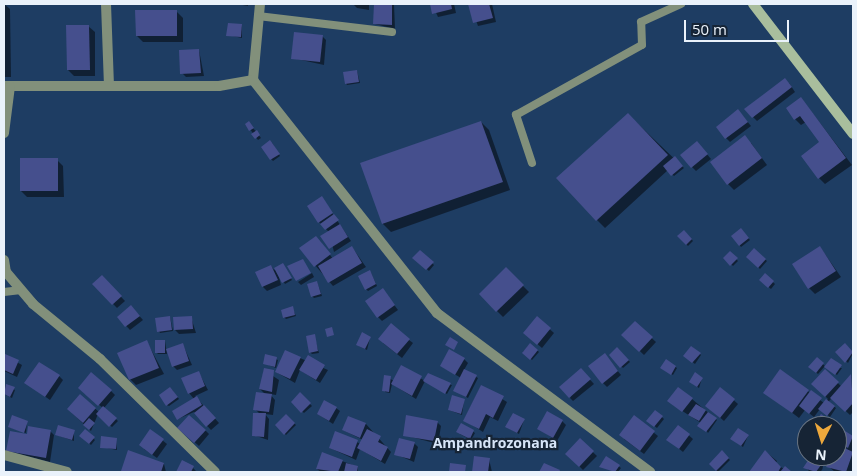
<!DOCTYPE html>
<html>
<head>
<meta charset="utf-8">
<style>
	body { margin:0 }
	#map { position:relative; width:857px; height:476px; overflow:hidden; background:#1e3d63; font-family:"Open Sans",sans-serif }
	div>[style] { position:absolute }
	.shadow>* { inset:0; background:#0007 }
	.round { border-radius:50% }
	.building>* { inset:0; background:#454f8d }
	.service>* { height:8px; margin:-4px; padding:0 4px; transform-origin:4px; border-radius:4px; background:#82907b }
	.minor>* { height:10px; margin:-5px; padding:0 5px; transform-origin:5px; border-radius:5px; background:#82907b }
	.secondary>* { height:10px; margin:-5px; padding:0 5px; transform-origin:5px; border-radius:5px; background:#a9be9d }
	span { translate:-50% -50%; white-space:nowrap; text-align:center; line-height:1.15; -webkit-text-stroke:4.5px #162435; paint-order:stroke }
	.neighbourhood-label { font-size:14px; color:#d7e5f8; font-weight:700 }
	.frame { position:absolute; inset:0; border:5px solid #eaf2fb; pointer-events:none }
	.north { position:absolute; left:797px; top:416px; width:50px; height:50px; box-sizing:border-box; background:#162435; border:1px solid #6b7684; border-radius:50%; rotate:185deg; font-size:14px; font-weight:700; line-height:20px; text-align:center; color:#eaf2fb }
	.north::after { content:''; display:block; margin:auto; width:18px; height:22px; background:#eda83c; clip-path:polygon(50% 0,100% 100%,50% 72%,0 100%) }
	.scale { position:absolute; left:684px; top:20px; width:105px; height:22px; box-sizing:border-box; border:2px solid #eaf2fb; border-top:0; padding-left:6px; font-size:15px; line-height:18px; white-space:nowrap; color:#eaf2fb; -webkit-text-stroke:4px #162435; paint-order:stroke }
</style>
</head>
<body>
<div id="map">
	<div class="shadow">
		<i style="clip-path:polygon(4px 4px,10px 9px,11px 77px,4px 77px)"></i>
		<i style="clip-path:polygon(237px 4px,248px 4px,248px 6px)"></i>
		<i style="clip-path:polygon(353px 4px,369px 4px,369px 10px,357px 8px)"></i>
		<i style="clip-path:polygon(375px 4px,394px 4px,395px 29px,375px 24px)"></i>
		<i style="clip-path:polygon(432px 4px,454px 4px,456px 13px,438px 17px)"></i>
		<i style="clip-path:polygon(470px 4px,492px 4px,496px 22px,478px 26px)"></i>
		<i style="clip-path:polygon(177px 12px,183px 18px,183px 42px,143px 42px,137px 36px)"></i>
		<i style="clip-path:polygon(242px 25px,242px 38px,228px 35px)"></i>
		<i style="clip-path:polygon(88px 26px,95px 32px,95px 76px,74px 76px,68px 70px)"></i>
		<i style="clip-path:polygon(322px 36px,326px 40px,324px 65px,292px 58px)"></i>
		<i style="clip-path:polygon(199px 50px,204px 76px,186px 77px,182px 73px)"></i>
		<i style="clip-path:polygon(357px 71px,360px 83px,347px 85px,346px 83px)"></i>
		<i style="clip-path:polygon(789px 83px,795px 92px,757px 121px,753px 117px)"></i>
		<i style="clip-path:polygon(801px 98px,852px 165px,825px 184px,819px 178px,821px 142px,806px 122px,801px 125px,795px 119px)"></i>
		<i style="clip-path:polygon(742px 115px,751px 126px,730px 142px,726px 138px)"></i>
		<i style="clip-path:polygon(481px 122px,489px 130px,510px 190px,391px 232px,383px 224px,362px 164px)"></i>
		<i style="clip-path:polygon(636px 122px,684px 168px,674px 176px,668px 170px,605px 228px,597px 220px)"></i>
		<i style="clip-path:polygon(246px 124px,250px 124px,261px 138px,258px 140px)"></i>
		<i style="clip-path:polygon(272px 143px,280px 156px,273px 161px,271px 159px)"></i>
		<i style="clip-path:polygon(751px 143px,767px 165px,734px 190px,728px 184px)"></i>
		<i style="clip-path:polygon(701px 147px,711px 159px,696px 171px,692px 167px)"></i>
		<i style="clip-path:polygon(57px 160px,63px 166px,64px 197px,27px 197px,21px 191px)"></i>
		<i style="clip-path:polygon(322px 198px,351px 241px,334px 252px,329px 232px,319px 222px)"></i>
		<i style="clip-path:polygon(741px 230px,750px 240px,741px 247px,733px 236px)"></i>
		<i style="clip-path:polygon(684px 231px,693px 241px,688px 246px,678px 236px)"></i>
		<i style="clip-path:polygon(320px 241px,333px 259px,352px 247px,366px 267px,333px 286px,301px 249px)"></i>
		<i style="clip-path:polygon(820px 247px,841px 277px,815px 294px,809px 288px)"></i>
		<i style="clip-path:polygon(754px 250px,767px 261px,760px 269px,748px 257px)"></i>
		<i style="clip-path:polygon(420px 251px,434px 265px,429px 271px,414px 258px)"></i>
		<i style="clip-path:polygon(730px 253px,738px 261px,733px 266px,725px 258px)"></i>
		<i style="clip-path:polygon(283px 265px,292px 280px,285px 284px,278px 273px,281px 285px,267px 291px,263px 287px,271px 266px,274px 270px)"></i>
		<i style="clip-path:polygon(506px 269px,529px 292px,503px 317px,480px 294px)"></i>
		<i style="clip-path:polygon(312px 273px,314px 277px,301px 285px,298px 282px)"></i>
		<i style="clip-path:polygon(371px 273px,377px 286px,368px 291px,366px 289px)"></i>
		<i style="clip-path:polygon(765px 275px,775px 284px,771px 289px,760px 280px)"></i>
		<i style="clip-path:polygon(102px 277px,125px 301px,117px 308px,94px 284px)"></i>
		<i style="clip-path:polygon(317px 282px,322px 296px,314px 298px,312px 296px)"></i>
		<i style="clip-path:polygon(383px 290px,398px 310px,382px 321px,378px 317px)"></i>
		<i style="clip-path:polygon(292px 308px,296px 316px,286px 319px,284px 317px)"></i>
		<i style="clip-path:polygon(135px 311px,143px 320px,130px 330px,119px 318px)"></i>
		<i style="clip-path:polygon(170px 317px,173px 331px,160px 333px,159px 331px)"></i>
		<i style="clip-path:polygon(191px 317px,196px 333px,179px 334px,175px 330px)"></i>
		<i style="clip-path:polygon(537px 318px,554px 333px,542px 348px,529px 337px)"></i>
		<i style="clip-path:polygon(635px 323px,656px 342px,644px 355px,623px 335px)"></i>
		<i style="clip-path:polygon(314px 336px,319px 353px,312px 354px,310px 352px)"></i>
		<i style="clip-path:polygon(370px 338px,367px 350px,359px 346px)"></i>
		<i style="clip-path:polygon(409px 340px,413px 343px,402px 358px,383px 343px)"></i>
		<i style="clip-path:polygon(165px 341px,167px 354px,158px 354px,156px 352px)"></i>
		<i style="clip-path:polygon(147px 342px,164px 374px,136px 385px,130px 379px)"></i>
		<i style="clip-path:polygon(530px 344px,539px 352px,532px 360px,523px 352px)"></i>
		<i style="clip-path:polygon(183px 345px,192px 365px,177px 370px,173px 366px)"></i>
		<i style="clip-path:polygon(845px 345px,853px 353px,848px 363px,837px 352px)"></i>
		<i style="clip-path:polygon(692px 347px,701px 355px,695px 364px,685px 356px)"></i>
		<i style="clip-path:polygon(617px 348px,630px 362px,623px 368px,610px 355px)"></i>
		<i style="clip-path:polygon(266px 355px,278px 360px,276px 368px,264px 363px)"></i>
		<i style="clip-path:polygon(6px 356px,22px 365px,17px 377px,4px 371px)"></i>
		<i style="clip-path:polygon(300px 358px,328px 370px,320px 383px,300px 370px,295px 383px,276px 372px)"></i>
		<i style="clip-path:polygon(464px 359px,468px 363px,464px 370px,478px 378px,468px 398px,457px 392px,461px 378px,441px 366px)"></i>
		<i style="clip-path:polygon(608px 359px,621px 375px,607px 387px,603px 383px)"></i>
		<i style="clip-path:polygon(817px 359px,826px 367px,842px 368px,837px 375px,825px 366px,818px 374px,810px 367px)"></i>
		<i style="clip-path:polygon(666px 361px,677px 368px,673px 375px,664px 370px)"></i>
		<i style="clip-path:polygon(402px 367px,425px 381px,452px 385px,447px 394px,425px 381px,416px 399px,392px 384px,390px 393px,385px 392px,385px 376px,394px 381px)"></i>
		<i style="clip-path:polygon(264px 370px,279px 380px,276px 395px,270px 394px,275px 400px,273px 415px,265px 414px,269px 419px,268px 440px,253px 435px,260px 414px,255px 409px,266px 395px,260px 389px)"></i>
		<i style="clip-path:polygon(780px 371px,824px 403px,828px 399px,813px 384px,825px 371px,842px 387px,851px 376px,853px 412px,850px 415px,832px 398px,828px 402px,836px 408px,830px 417px,820px 409px,814px 417px,805px 410px,799px 418px,765px 392px)"></i>
		<i style="clip-path:polygon(199px 373px,208px 390px,195px 396px,219px 423px,211px 430px,194px 412px,178px 419px,194px 399px,189px 393px)"></i>
		<i style="clip-path:polygon(585px 374px,594px 384px,573px 401px,570px 398px)"></i>
		<i style="clip-path:polygon(59px 376px,63px 380px,50px 400px,26px 383px)"></i>
		<i style="clip-path:polygon(702px 378px,699px 388px,692px 383px)"></i>
		<i style="clip-path:polygon(6px 385px,15px 390px,12px 398px,4px 394px)"></i>
		<i style="clip-path:polygon(481px 386px,507px 402px,498px 421px,490px 417px,483px 432px,464px 420px)"></i>
		<i style="clip-path:polygon(720px 388px,738px 404px,724px 421px,710px 409px)"></i>
		<i style="clip-path:polygon(172px 390px,179px 399px,169px 406px,167px 405px)"></i>
		<i style="clip-path:polygon(111px 391px,115px 395px,104px 408px,118px 421px,112px 427px,98px 414px,91px 431px,72px 413px,80px 395px,99px 412px,103px 408px,83px 392px)"></i>
		<i style="clip-path:polygon(300px 394px,312px 406px,304px 413px,292px 402px)"></i>
		<i style="clip-path:polygon(692px 399px,717px 420px,708px 433px,701px 423px,673px 405px)"></i>
		<i style="clip-path:polygon(464px 400px,462px 415px,449px 410px)"></i>
		<i style="clip-path:polygon(336px 408px,340px 411px,333px 424px,318px 414px)"></i>
		<i style="clip-path:polygon(655px 411px,664px 419px,657px 428px,648px 421px)"></i>
		<i style="clip-path:polygon(286px 416px,296px 425px,286px 435px,276px 425px)"></i>
		<i style="clip-path:polygon(634px 417px,658px 436px,644px 454px,624px 439px)"></i>
		<i style="clip-path:polygon(524px 420px,519px 434px,508px 428px)"></i>
		<i style="clip-path:polygon(562px 421px,566px 425px,557px 441px,538px 428px)"></i>
		<i style="clip-path:polygon(27px 422px,26px 433px,9px 427px)"></i>
		<i style="clip-path:polygon(437px 422px,441px 426px,438px 444px,404px 435px)"></i>
		<i style="clip-path:polygon(366px 424px,391px 452px,385px 464px,360px 449px,356px 460px,330px 448px,336px 433px,361px 444px,363px 440px,343px 430px)"></i>
		<i style="clip-path:polygon(462px 425px,475px 433px,471px 440px,460px 434px)"></i>
		<i style="clip-path:polygon(678px 426px,693px 439px,683px 452px,672px 443px)"></i>
		<i style="clip-path:polygon(837px 428px,853px 437px,853px 472px,835px 472px,828px 466px,838px 446px,848px 449px,837px 442px)"></i>
		<i style="clip-path:polygon(205px 430px,209px 434px,199px 446px,183px 432px)"></i>
		<i style="clip-path:polygon(50px 431px,54px 435px,50px 462px,8px 451px)"></i>
		<i style="clip-path:polygon(74px 431px,74px 441px,57px 435px)"></i>
		<i style="clip-path:polygon(85px 431px,95px 440px,91px 445px,81px 436px)"></i>
		<i style="clip-path:polygon(151px 431px,167px 444px,157px 458px,144px 449px)"></i>
		<i style="clip-path:polygon(748px 436px,743px 447px,733px 440px)"></i>
		<i style="clip-path:polygon(116px 439px,117px 450px,102px 447px)"></i>
		<i style="clip-path:polygon(580px 440px,597px 456px,583px 470px,567px 454px)"></i>
		<i style="clip-path:polygon(414px 443px,418px 447px,414px 462px,395px 454px)"></i>
		<i style="clip-path:polygon(722px 452px,730px 460px,718px 472px,710px 464px)"></i>
		<i style="clip-path:polygon(766px 452px,777px 461px,775px 464px,790px 472px,751px 472px)"></i>
		<i style="clip-path:polygon(323px 454px,358px 467px,358px 472px,321px 472px,317px 469px)"></i>
		<i class="round" style="left:807px;top:458px;width:16px;height:16px"></i>
		<i style="clip-path:polygon(475px 458px,489px 459px,492px 472px,474px 472px)"></i>
		<i style="clip-path:polygon(606px 458px,621px 468px,618px 472px,600px 466px)"></i>
		<i style="clip-path:polygon(183px 462px,193px 468px,197px 472px,177px 472px)"></i>
		<i style="clip-path:polygon(164px 464px,166px 472px,122px 470px)"></i>
	</div>
	<div class="building">
		<i style="clip-path:polygon(374px 4px,392px 4px,392px 25px,373px 24px)"></i>
		<i style="clip-path:polygon(430px 4px,451px 4px,452px 9px,432px 14px)"></i>
		<i style="clip-path:polygon(468px 4px,489px 4px,493px 18px,473px 23px)"></i>
		<i style="clip-path:polygon(135px 10px,177px 10px,177px 36px,136px 36px)"></i>
		<i style="clip-path:polygon(228px 23px,242px 24px,241px 37px,226px 36px)"></i>
		<i style="clip-path:polygon(66px 25px,89px 25px,90px 70px,67px 70px)"></i>
		<i style="clip-path:polygon(294px 32px,323px 35px,320px 62px,291px 59px)"></i>
		<i style="clip-path:polygon(199px 49px,201px 73px,180px 74px,179px 50px)"></i>
		<i style="clip-path:polygon(357px 70px,359px 82px,345px 84px,343px 72px)"></i>
		<i style="clip-path:polygon(785px 78px,792px 87px,752px 118px,744px 109px)"></i>
		<i style="clip-path:polygon(801px 97px,846px 158px,818px 179px,801px 156px,819px 142px,800px 116px,794px 120px,786px 108px)"></i>
		<i style="clip-path:polygon(738px 109px,748px 122px,725px 139px,716px 127px)"></i>
		<i style="clip-path:polygon(628px 113px,668px 155px,596px 221px,556px 178px)"></i>
		<i style="clip-path:polygon(249px 121px,254px 128px,249px 131px,245px 124px)"></i>
		<i style="clip-path:polygon(481px 121px,503px 182px,382px 224px,360px 163px)"></i>
		<i style="clip-path:polygon(257px 130px,260px 135px,255px 139px,251px 134px)"></i>
		<i style="clip-path:polygon(745px 135px,762px 158px,727px 185px,710px 162px)"></i>
		<i style="clip-path:polygon(270px 140px,280px 154px,270px 160px,261px 147px)"></i>
		<i style="clip-path:polygon(697px 141px,708px 154px,691px 168px,680px 155px)"></i>
		<i style="clip-path:polygon(675px 156px,683px 166px,671px 176px,663px 166px)"></i>
		<i style="clip-path:polygon(20px 158px,58px 158px,58px 191px,20px 191px)"></i>
		<i style="clip-path:polygon(322px 196px,333px 213px,318px 223px,307px 206px)"></i>
		<i style="clip-path:polygon(334px 214px,339px 220px,325px 230px,320px 224px)"></i>
		<i style="clip-path:polygon(340px 224px,348px 237px,329px 249px,320px 236px)"></i>
		<i style="clip-path:polygon(741px 228px,749px 238px,739px 246px,731px 236px)"></i>
		<i style="clip-path:polygon(684px 230px,692px 239px,686px 245px,677px 236px)"></i>
		<i style="clip-path:polygon(316px 236px,331px 254px,314px 267px,299px 248px)"></i>
		<i style="clip-path:polygon(352px 246px,362px 263px,328px 283px,318px 266px)"></i>
		<i style="clip-path:polygon(820px 246px,836px 271px,808px 289px,792px 264px)"></i>
		<i style="clip-path:polygon(754px 248px,766px 259px,758px 268px,746px 257px)"></i>
		<i style="clip-path:polygon(420px 250px,434px 262px,426px 270px,412px 258px)"></i>
		<i style="clip-path:polygon(730px 251px,738px 258px,730px 266px,723px 258px)"></i>
		<i style="clip-path:polygon(303px 259px,311px 273px,296px 281px,287px 266px)"></i>
		<i style="clip-path:polygon(283px 263px,292px 278px,282px 283px,274px 268px)"></i>
		<i style="clip-path:polygon(271px 265px,278px 280px,262px 287px,255px 272px)"></i>
		<i style="clip-path:polygon(506px 267px,524px 285px,496px 312px,479px 294px)"></i>
		<i style="clip-path:polygon(370px 270px,376px 284px,365px 290px,358px 276px)"></i>
		<i style="clip-path:polygon(765px 273px,774px 281px,768px 288px,759px 280px)"></i>
		<i style="clip-path:polygon(102px 275px,122px 296px,112px 305px,92px 284px)"></i>
		<i style="clip-path:polygon(317px 281px,321px 294px,311px 297px,307px 284px)"></i>
		<i style="clip-path:polygon(383px 288px,395px 305px,377px 318px,365px 301px)"></i>
		<i style="clip-path:polygon(131px 305px,140px 316px,125px 327px,117px 317px)"></i>
		<i style="clip-path:polygon(293px 306px,295px 315px,283px 318px,281px 310px)"></i>
		<i style="clip-path:polygon(170px 316px,172px 330px,157px 332px,155px 318px)"></i>
		<i style="clip-path:polygon(192px 316px,193px 329px,174px 330px,173px 317px)"></i>
		<i style="clip-path:polygon(537px 316px,551px 328px,537px 345px,523px 333px)"></i>
		<i style="clip-path:polygon(635px 321px,653px 337px,639px 352px,621px 335px)"></i>
		<i style="clip-path:polygon(391px 323px,410px 339px,397px 354px,378px 339px)"></i>
		<i style="clip-path:polygon(332px 327px,334px 335px,327px 337px,325px 329px)"></i>
		<i style="clip-path:polygon(362px 332px,371px 337px,365px 349px,356px 345px)"></i>
		<i style="clip-path:polygon(315px 334px,318px 351px,309px 353px,306px 336px)"></i>
		<i style="clip-path:polygon(450px 337px,458px 342px,454px 350px,445px 345px)"></i>
		<i style="clip-path:polygon(147px 340px,159px 368px,129px 380px,117px 353px)"></i>
		<i style="clip-path:polygon(155px 340px,165px 340px,165px 353px,155px 353px)"></i>
		<i style="clip-path:polygon(183px 343px,189px 361px,172px 367px,166px 349px)"></i>
		<i style="clip-path:polygon(530px 343px,538px 350px,530px 360px,522px 353px)"></i>
		<i style="clip-path:polygon(845px 343px,853px 352px,845px 363px,835px 352px)"></i>
		<i style="clip-path:polygon(691px 346px,701px 353px,692px 363px,683px 356px)"></i>
		<i style="clip-path:polygon(617px 347px,629px 360px,620px 368px,609px 355px)"></i>
		<i style="clip-path:polygon(449px 349px,465px 358px,455px 375px,440px 366px)"></i>
		<i style="clip-path:polygon(285px 350px,301px 357px,290px 379px,275px 372px)"></i>
		<i style="clip-path:polygon(605px 353px,618px 371px,602px 384px,588px 366px)"></i>
		<i style="clip-path:polygon(5px 354px,19px 360px,13px 374px,4px 370px)"></i>
		<i style="clip-path:polygon(265px 354px,277px 357px,275px 367px,263px 364px)"></i>
		<i style="clip-path:polygon(308px 355px,325px 365px,316px 380px,299px 370px)"></i>
		<i style="clip-path:polygon(817px 357px,824px 363px,816px 373px,808px 367px)"></i>
		<i style="clip-path:polygon(831px 358px,842px 365px,835px 375px,824px 367px)"></i>
		<i style="clip-path:polygon(666px 359px,676px 366px,671px 375px,660px 368px)"></i>
		<i style="clip-path:polygon(39px 362px,60px 375px,45px 397px,24px 383px)"></i>
		<i style="clip-path:polygon(401px 365px,422px 376px,412px 396px,391px 384px)"></i>
		<i style="clip-path:polygon(264px 368px,274px 370px,272px 392px,259px 389px)"></i>
		<i style="clip-path:polygon(581px 368px,591px 379px,569px 398px,559px 387px)"></i>
		<i style="clip-path:polygon(464px 369px,477px 375px,466px 397px,453px 391px)"></i>
		<i style="clip-path:polygon(780px 369px,809px 390px,792px 413px,763px 393px)"></i>
		<i style="clip-path:polygon(825px 369px,839px 382px,825px 397px,811px 384px)"></i>
		<i style="clip-path:polygon(199px 371px,205px 386px,188px 394px,181px 378px)"></i>
		<i style="clip-path:polygon(91px 372px,112px 390px,98px 406px,78px 388px)"></i>
		<i style="clip-path:polygon(695px 372px,703px 378px,697px 387px,689px 382px)"></i>
		<i style="clip-path:polygon(428px 373px,451px 383px,445px 394px,423px 381px)"></i>
		<i style="clip-path:polygon(851px 374px,853px 403px,845px 412px,830px 398px)"></i>
		<i style="clip-path:polygon(384px 375px,391px 376px,389px 392px,382px 391px)"></i>
		<i style="clip-path:polygon(6px 384px,15px 387px,10px 397px,4px 394px)"></i>
		<i style="clip-path:polygon(481px 385px,504px 396px,493px 418px,486px 414px,479px 429px,463px 421px)"></i>
		<i style="clip-path:polygon(170px 387px,178px 397px,166px 406px,159px 395px)"></i>
		<i style="clip-path:polygon(678px 387px,693px 398px,682px 412px,667px 401px)"></i>
		<i style="clip-path:polygon(720px 387px,735px 399px,720px 418px,705px 406px)"></i>
		<i style="clip-path:polygon(811px 390px,822px 398px,809px 414px,799px 406px)"></i>
		<i style="clip-path:polygon(256px 392px,272px 394px,269px 412px,253px 410px)"></i>
		<i style="clip-path:polygon(300px 392px,311px 403px,301px 413px,291px 402px)"></i>
		<i style="clip-path:polygon(80px 394px,96px 408px,83px 423px,67px 409px)"></i>
		<i style="clip-path:polygon(452px 395px,465px 399px,461px 414px,448px 410px)"></i>
		<i style="clip-path:polygon(197px 396px,202px 405px,177px 420px,172px 411px)"></i>
		<i style="clip-path:polygon(826px 399px,835px 406px,827px 416px,818px 409px)"></i>
		<i style="clip-path:polygon(324px 400px,337px 407px,329px 421px,317px 414px)"></i>
		<i style="clip-path:polygon(696px 404px,706px 410px,699px 421px,688px 415px)"></i>
		<i style="clip-path:polygon(204px 405px,216px 418px,206px 427px,194px 413px)"></i>
		<i style="clip-path:polygon(103px 406px,117px 418px,109px 427px,96px 414px)"></i>
		<i style="clip-path:polygon(655px 410px,663px 416px,654px 427px,646px 421px)"></i>
		<i style="clip-path:polygon(547px 411px,563px 420px,553px 438px,537px 429px)"></i>
		<i style="clip-path:polygon(708px 412px,717px 418px,706px 432px,697px 426px)"></i>
		<i style="clip-path:polygon(253px 413px,266px 413px,264px 437px,252px 436px)"></i>
		<i style="clip-path:polygon(513px 413px,525px 419px,517px 433px,505px 427px)"></i>
		<i style="clip-path:polygon(286px 414px,295px 423px,284px 435px,275px 425px)"></i>
		<i style="clip-path:polygon(821px 414px,834px 423px,833px 426px,812px 426px)"></i>
		<i style="clip-path:polygon(12px 415px,28px 421px,24px 433px,8px 427px)"></i>
		<i style="clip-path:polygon(189px 415px,206px 430px,194px 443px,177px 428px)"></i>
		<i style="clip-path:polygon(406px 415px,438px 421px,434px 441px,403px 436px)"></i>
		<i style="clip-path:polygon(634px 415px,655px 431px,640px 451px,619px 435px)"></i>
		<i style="clip-path:polygon(348px 416px,366px 423px,360px 438px,342px 430px)"></i>
		<i style="clip-path:polygon(89px 418px,95px 423px,89px 430px,83px 425px)"></i>
		<i style="clip-path:polygon(461px 423px,474px 430px,470px 439px,456px 432px)"></i>
		<i style="clip-path:polygon(58px 425px,75px 430px,72px 440px,55px 435px)"></i>
		<i style="clip-path:polygon(678px 425px,690px 434px,679px 449px,666px 440px)"></i>
		<i style="clip-path:polygon(28px 426px,51px 430px,46px 458px,6px 451px,10px 431px,27px 434px)"></i>
		<i style="clip-path:polygon(837px 426px,853px 436px,848px 448px,837px 442px)"></i>
		<i style="clip-path:polygon(738px 428px,749px 435px,741px 446px,730px 439px)"></i>
		<i style="clip-path:polygon(85px 429px,95px 437px,89px 444px,79px 436px)"></i>
		<i style="clip-path:polygon(150px 429px,164px 439px,152px 455px,139px 445px)"></i>
		<i style="clip-path:polygon(367px 429px,381px 436px,378px 442px,388px 447px,381px 461px,357px 448px)"></i>
		<i style="clip-path:polygon(335px 431px,358px 440px,352px 457px,329px 448px)"></i>
		<i style="clip-path:polygon(101px 436px,117px 438px,116px 449px,100px 448px)"></i>
		<i style="clip-path:polygon(399px 438px,415px 442px,410px 459px,394px 455px)"></i>
		<i style="clip-path:polygon(580px 438px,594px 451px,579px 467px,565px 454px)"></i>
		<i style="clip-path:polygon(838px 445px,853px 452px,846px 472px,826px 467px,832px 456px,837px 456px)"></i>
		<i style="clip-path:polygon(128px 450px,164px 463px,161px 472px,121px 471px)"></i>
		<i style="clip-path:polygon(722px 450px,729px 458px,716px 471px,709px 464px)"></i>
		<i style="clip-path:polygon(765px 450px,781px 467px,778px 472px,749px 472px)"></i>
		<i style="clip-path:polygon(322px 452px,343px 460px,338px 472px,316px 469px)"></i>
		<i style="clip-path:polygon(474px 456px,490px 458px,488px 472px,472px 472px)"></i>
		<i style="clip-path:polygon(606px 456px,620px 465px,615px 472px,599px 467px)"></i>
		<i style="clip-path:polygon(811px 456px,823px 462px,816px 472px,803px 468px)"></i>
		<i style="clip-path:polygon(182px 460px,194px 466px,191px 472px,176px 472px)"></i>
		<i style="clip-path:polygon(346px 463px,358px 466px,357px 472px,344px 472px)"></i>
		<i style="clip-path:polygon(450px 463px,466px 465px,465px 472px,449px 472px)"></i>
		<i style="clip-path:polygon(544px 463px,560px 470px,559px 472px,539px 472px)"></i>
		<i style="clip-path:polygon(785px 466px,792px 472px,780px 472px)"></i>
	</div>
	<div class="service">
		<i style="left:258px;top:16px;width:135px;rotate:6.8deg"></i>
		<i style="left:532px;top:163px;width:51px;rotate:-108.4deg"></i>
		<i style="left:516px;top:115px;width:144px;rotate:-29.1deg"></i>
		<i style="left:642px;top:45px;width:23px;rotate:-92deg"></i>
		<i style="left:641px;top:22px;width:44px;rotate:-24.2deg"></i>
		<i style="left:4px;top:292px;width:17px;rotate:-7deg"></i>
	</div>
	<div class="minor">
		<i style="left:106px;top:4px;width:82px;rotate:87.9deg"></i>
		<i style="left:260px;top:4px;width:76px;rotate:95.3deg"></i>
		<i style="left:253px;top:80px;width:297px;rotate:51.7deg"></i>
		<i style="left:437px;top:313px;width:266px;rotate:36.7deg"></i>
		<i style="left:4px;top:86px;width:215px"></i>
		<i style="left:219px;top:86px;width:35px;rotate:-10deg"></i>
		<i style="left:4px;top:133px;width:47px;rotate:-82.7deg"></i>
		<i style="left:4px;top:260px;width:12px;rotate:81deg"></i>
		<i style="left:6px;top:272px;width:42px;rotate:49.8deg"></i>
		<i style="left:33px;top:304px;width:87px;rotate:39.4deg"></i>
		<i style="left:100px;top:359px;width:161px;rotate:44.5deg"></i>
		<i style="left:4px;top:455px;width:65px;rotate:15.1deg"></i>
	</div>
	<div class="secondary">
		<i style="left:753px;top:4px;width:164px;rotate:52.4deg"></i>
	</div>
	<div class="neighbourhood-label">
		<span style="left:495px;top:443px">Ampandrozonana</span>
	</div>
	<div class="frame"></div>
	<div class="north">N</div>
	<div class="scale">50 m</div>
</div>
</body>
</html>
